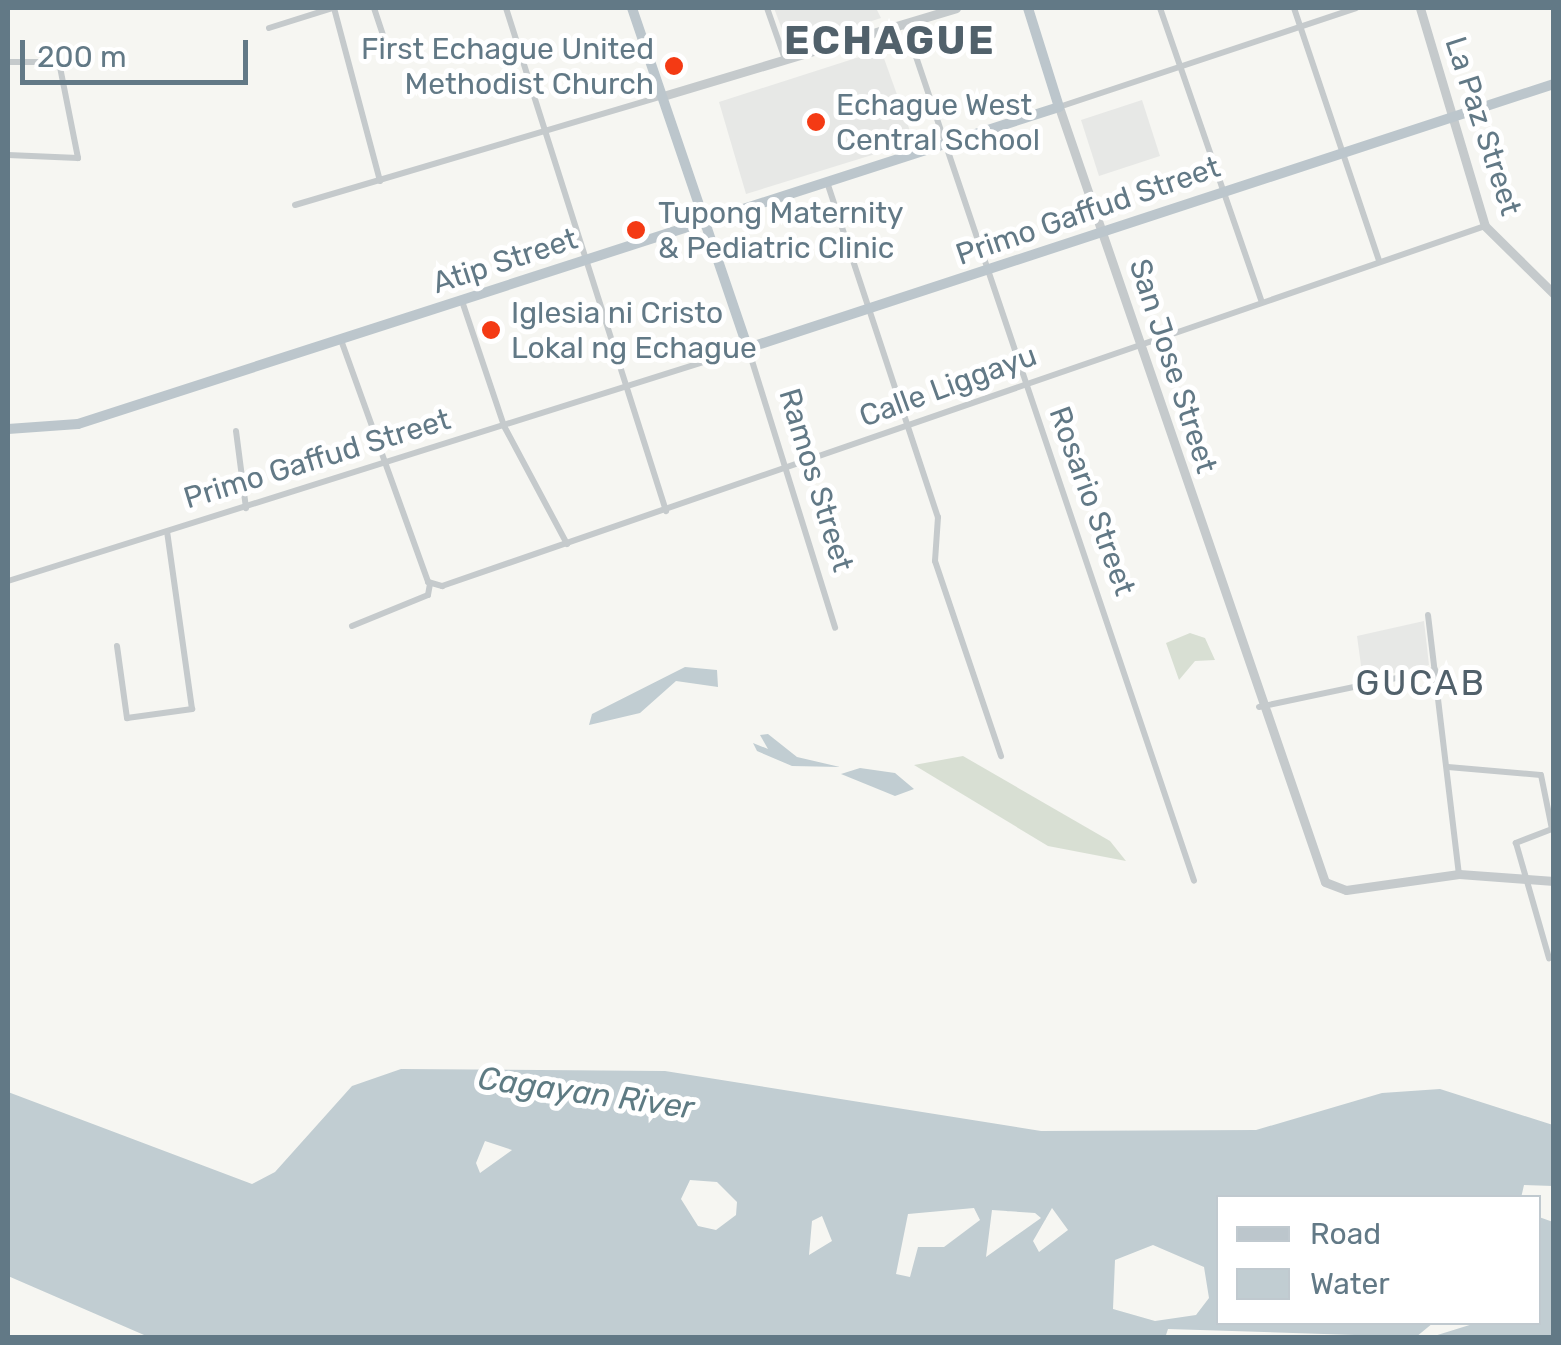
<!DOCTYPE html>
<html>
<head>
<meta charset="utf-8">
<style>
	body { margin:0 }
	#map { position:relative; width:1561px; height:1345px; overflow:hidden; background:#f6f6f2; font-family:Rubik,sans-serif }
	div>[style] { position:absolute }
	.built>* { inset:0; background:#e7e8e6 }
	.green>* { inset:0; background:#d8dfd3 }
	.water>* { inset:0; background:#c1cdd2 }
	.minor>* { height:6px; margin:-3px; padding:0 3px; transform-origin:3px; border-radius:3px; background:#c5cacc }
	.tertiary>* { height:9px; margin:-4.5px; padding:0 4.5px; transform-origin:4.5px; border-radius:4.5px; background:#c5cacc }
	.secondary>* { height:10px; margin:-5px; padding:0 5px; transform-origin:5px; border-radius:5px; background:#bcc6cc }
	.dots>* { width:28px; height:28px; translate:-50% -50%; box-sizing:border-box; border:5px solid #fff; border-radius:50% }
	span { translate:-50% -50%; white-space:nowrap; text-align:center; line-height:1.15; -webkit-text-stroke:10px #fff; paint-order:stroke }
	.poi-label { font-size:30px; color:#627986 }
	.right { translate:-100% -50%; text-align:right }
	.left { translate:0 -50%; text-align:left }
	.street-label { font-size:30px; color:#627986 }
	.water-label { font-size:32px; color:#5e7b83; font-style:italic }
	.quarter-label { font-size:35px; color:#51616b; letter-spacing:2.5px }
	.district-label { font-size:40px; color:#51616b; font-weight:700; letter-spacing:2.5px }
	.frame { position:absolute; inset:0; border:10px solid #627986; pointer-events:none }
	.legend { position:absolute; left:1216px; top:1195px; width:325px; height:130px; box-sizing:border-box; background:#fff; border:2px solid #c0c9cf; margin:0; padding:12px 18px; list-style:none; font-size:30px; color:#627986 }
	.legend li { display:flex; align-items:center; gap:20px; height:50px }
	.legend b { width:50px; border:2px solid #c0c9cf }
	.scale { position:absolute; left:20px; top:40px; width:228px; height:45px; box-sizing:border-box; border:5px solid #627986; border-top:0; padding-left:12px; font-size:30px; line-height:35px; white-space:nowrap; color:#627986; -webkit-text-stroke:8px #fff; paint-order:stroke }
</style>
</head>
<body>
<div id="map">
	<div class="built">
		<i style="clip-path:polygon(774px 8px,876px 8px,881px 18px,789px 48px)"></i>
		<i style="clip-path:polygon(881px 50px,914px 142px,746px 194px,719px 102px)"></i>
		<i style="clip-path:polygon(1142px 100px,1160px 156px,1099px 176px,1081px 120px)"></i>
		<i style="clip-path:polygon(1424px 621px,1429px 665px,1363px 680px,1357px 636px)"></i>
	</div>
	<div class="green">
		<i style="clip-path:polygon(1190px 633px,1205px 638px,1215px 660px,1195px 661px,1179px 680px,1166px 643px)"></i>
		<i style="clip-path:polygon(963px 756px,1110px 841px,1126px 861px,1048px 846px,914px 765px)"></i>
	</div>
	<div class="water">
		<i style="clip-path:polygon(685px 667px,717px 670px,718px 687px,676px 681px,640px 713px,589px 725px,592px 714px)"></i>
		<i style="clip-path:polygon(768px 734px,797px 757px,840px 767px,792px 766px,757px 751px,753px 743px,768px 749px,760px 735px)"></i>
		<i style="clip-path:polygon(860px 768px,895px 773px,914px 789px,895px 796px,841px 774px)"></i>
		<i style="clip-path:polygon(evenodd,401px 1069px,665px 1071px,1041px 1131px,1256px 1130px,1382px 1093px,1440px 1089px,1553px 1125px,1553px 1186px,1524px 1185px,1521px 1198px,1218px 1198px,1218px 1322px,1433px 1323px,1416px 1337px,1168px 1329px,1165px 1338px,151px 1338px,8px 1276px,8px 1092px,252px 1184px,275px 1172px,352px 1086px,401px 1069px,485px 1141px,512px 1150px,480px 1173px,476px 1163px,485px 1141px,401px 1069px,690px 1180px,717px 1182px,737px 1202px,736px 1215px,716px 1230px,698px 1226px,681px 1199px,690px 1180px,401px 1069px,974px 1208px,980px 1220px,944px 1247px,918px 1247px,910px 1277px,896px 1274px,908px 1214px,974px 1208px,401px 1069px,1052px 1208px,1068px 1230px,1039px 1252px,1033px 1241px,1052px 1208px,401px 1069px,992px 1210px,1035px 1213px,1041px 1218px,986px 1257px,992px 1210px,401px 1069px,822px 1216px,832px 1241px,809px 1255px,812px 1221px,822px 1216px,401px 1069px,1153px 1245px,1204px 1267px,1209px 1298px,1196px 1315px,1155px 1321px,1113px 1309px,1115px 1260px,1153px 1245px)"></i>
		<i style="clip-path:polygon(1539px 1217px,1553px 1222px,1553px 1337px,1431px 1337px,1476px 1323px,1538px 1322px)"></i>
	</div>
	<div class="minor">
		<i style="left:334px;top:8px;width:179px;rotate:75.1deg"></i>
		<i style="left:374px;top:8px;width:51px;rotate:71.6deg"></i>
		<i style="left:506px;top:8px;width:528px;rotate:72.35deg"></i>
		<i style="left:767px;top:8px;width:54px;rotate:70.6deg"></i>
		<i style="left:1160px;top:8px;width:309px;rotate:70.9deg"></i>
		<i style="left:1294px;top:8px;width:267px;rotate:71.4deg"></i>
		<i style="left:905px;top:24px;width:904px;rotate:71.36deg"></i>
		<i style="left:269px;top:28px;width:67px;rotate:-17.4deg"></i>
		<i style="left:8px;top:62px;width:51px"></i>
		<i style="left:59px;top:62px;width:98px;rotate:78.8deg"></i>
		<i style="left:78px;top:158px;width:70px;rotate:-177.5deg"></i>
		<i style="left:1059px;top:107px;width:313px;rotate:-18.4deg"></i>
		<i style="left:827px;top:182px;width:353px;rotate:71.7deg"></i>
		<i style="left:938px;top:517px;width:44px;rotate:93.9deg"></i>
		<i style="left:935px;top:561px;width:206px;rotate:71.3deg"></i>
		<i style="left:295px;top:205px;width:384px;rotate:-16.5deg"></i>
		<i style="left:462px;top:301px;width:132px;rotate:71.4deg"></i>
		<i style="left:504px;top:426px;width:134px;rotate:61.9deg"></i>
		<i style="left:341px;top:340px;width:257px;rotate:70.2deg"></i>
		<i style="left:428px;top:582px;width:15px;rotate:16deg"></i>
		<i style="left:442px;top:586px;width:1103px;rotate:-19.04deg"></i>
		<i style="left:236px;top:431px;width:78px;rotate:82.6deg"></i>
		<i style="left:8px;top:581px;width:776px;rotate:-17.48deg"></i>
		<i style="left:748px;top:348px;width:293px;rotate:72.7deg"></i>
		<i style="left:1428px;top:615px;width:261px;rotate:83.2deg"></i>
		<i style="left:352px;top:626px;width:82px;rotate:-22.2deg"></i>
		<i style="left:428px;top:595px;width:11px;rotate:-80deg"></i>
		<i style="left:117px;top:646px;width:73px;rotate:82.1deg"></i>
		<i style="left:127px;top:718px;width:66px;rotate:-7.9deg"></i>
		<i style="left:192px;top:709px;width:179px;rotate:-98deg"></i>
		<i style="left:1259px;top:707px;width:180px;rotate:-11.9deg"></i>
		<i style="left:1448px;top:767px;width:93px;rotate:4.9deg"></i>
		<i style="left:1541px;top:775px;width:55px;rotate:78.5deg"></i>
		<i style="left:1552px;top:829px;width:39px;rotate:159deg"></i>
		<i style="left:1516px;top:843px;width:120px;rotate:74deg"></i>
	</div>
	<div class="tertiary">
		<i style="left:1420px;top:8px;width:227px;rotate:73.4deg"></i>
		<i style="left:1485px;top:226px;width:97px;rotate:44.6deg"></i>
		<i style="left:663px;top:96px;width:306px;rotate:-16.7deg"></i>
		<i style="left:1059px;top:107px;width:819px;rotate:71.06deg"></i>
		<i style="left:1325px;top:882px;width:22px;rotate:21deg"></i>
		<i style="left:1346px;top:890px;width:114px;rotate:-8.1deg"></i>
		<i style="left:1459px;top:874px;width:95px;rotate:4.2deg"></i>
	</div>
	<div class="secondary">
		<i style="left:632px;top:8px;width:359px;rotate:71.2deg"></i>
		<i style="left:748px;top:348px;width:848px;rotate:-18.14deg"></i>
		<i style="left:8px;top:429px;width:70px;rotate:-4.1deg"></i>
		<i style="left:78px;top:424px;width:1031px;rotate:-17.91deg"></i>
		<i style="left:1059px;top:107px;width:104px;rotate:-107.4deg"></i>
	</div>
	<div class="dots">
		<i style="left:674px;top:66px;background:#f43a14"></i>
		<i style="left:816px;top:122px;background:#f43a14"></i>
		<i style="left:636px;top:230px;background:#f43a14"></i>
		<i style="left:491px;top:330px;background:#f43a14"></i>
	</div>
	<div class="poi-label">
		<span class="right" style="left:654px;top:66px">First Echague United<br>Methodist Church</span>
		<span class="left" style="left:836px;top:122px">Echague West<br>Central School</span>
		<span class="left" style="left:658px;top:230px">Tupong Maternity<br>&amp; Pediatric Clinic</span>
		<span class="left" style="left:511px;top:330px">Iglesia ni Cristo<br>Lokal ng Echague</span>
	</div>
	<div class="street-label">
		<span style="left:1483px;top:126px;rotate:72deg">La Paz Street</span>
		<span style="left:1088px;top:211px;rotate:-19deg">Primo Gaffud Street</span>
		<span style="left:505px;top:261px;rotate:-18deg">Atip Street</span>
		<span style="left:1173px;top:366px;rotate:72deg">San Jose Street</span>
		<span style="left:948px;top:386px;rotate:-20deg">Calle Liggayu</span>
		<span style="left:317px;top:459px;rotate:-17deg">Primo Gaffud Street</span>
		<span style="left:816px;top:480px;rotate:73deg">Ramos Street</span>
		<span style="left:1092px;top:501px;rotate:70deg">Rosario Street</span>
	</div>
	<div class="water-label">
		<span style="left:586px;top:1093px;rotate:8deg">Cagayan River</span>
	</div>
	<div class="quarter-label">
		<span style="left:1421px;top:683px">GUCAB</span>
	</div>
	<div class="district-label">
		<span style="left:890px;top:41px">ECHAGUE</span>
	</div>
	<div class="frame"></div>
	<ul class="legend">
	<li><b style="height:12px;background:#bcc6cc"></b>Road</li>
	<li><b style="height:28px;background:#c1cdd2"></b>Water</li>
	</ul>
	<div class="scale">200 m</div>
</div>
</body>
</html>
